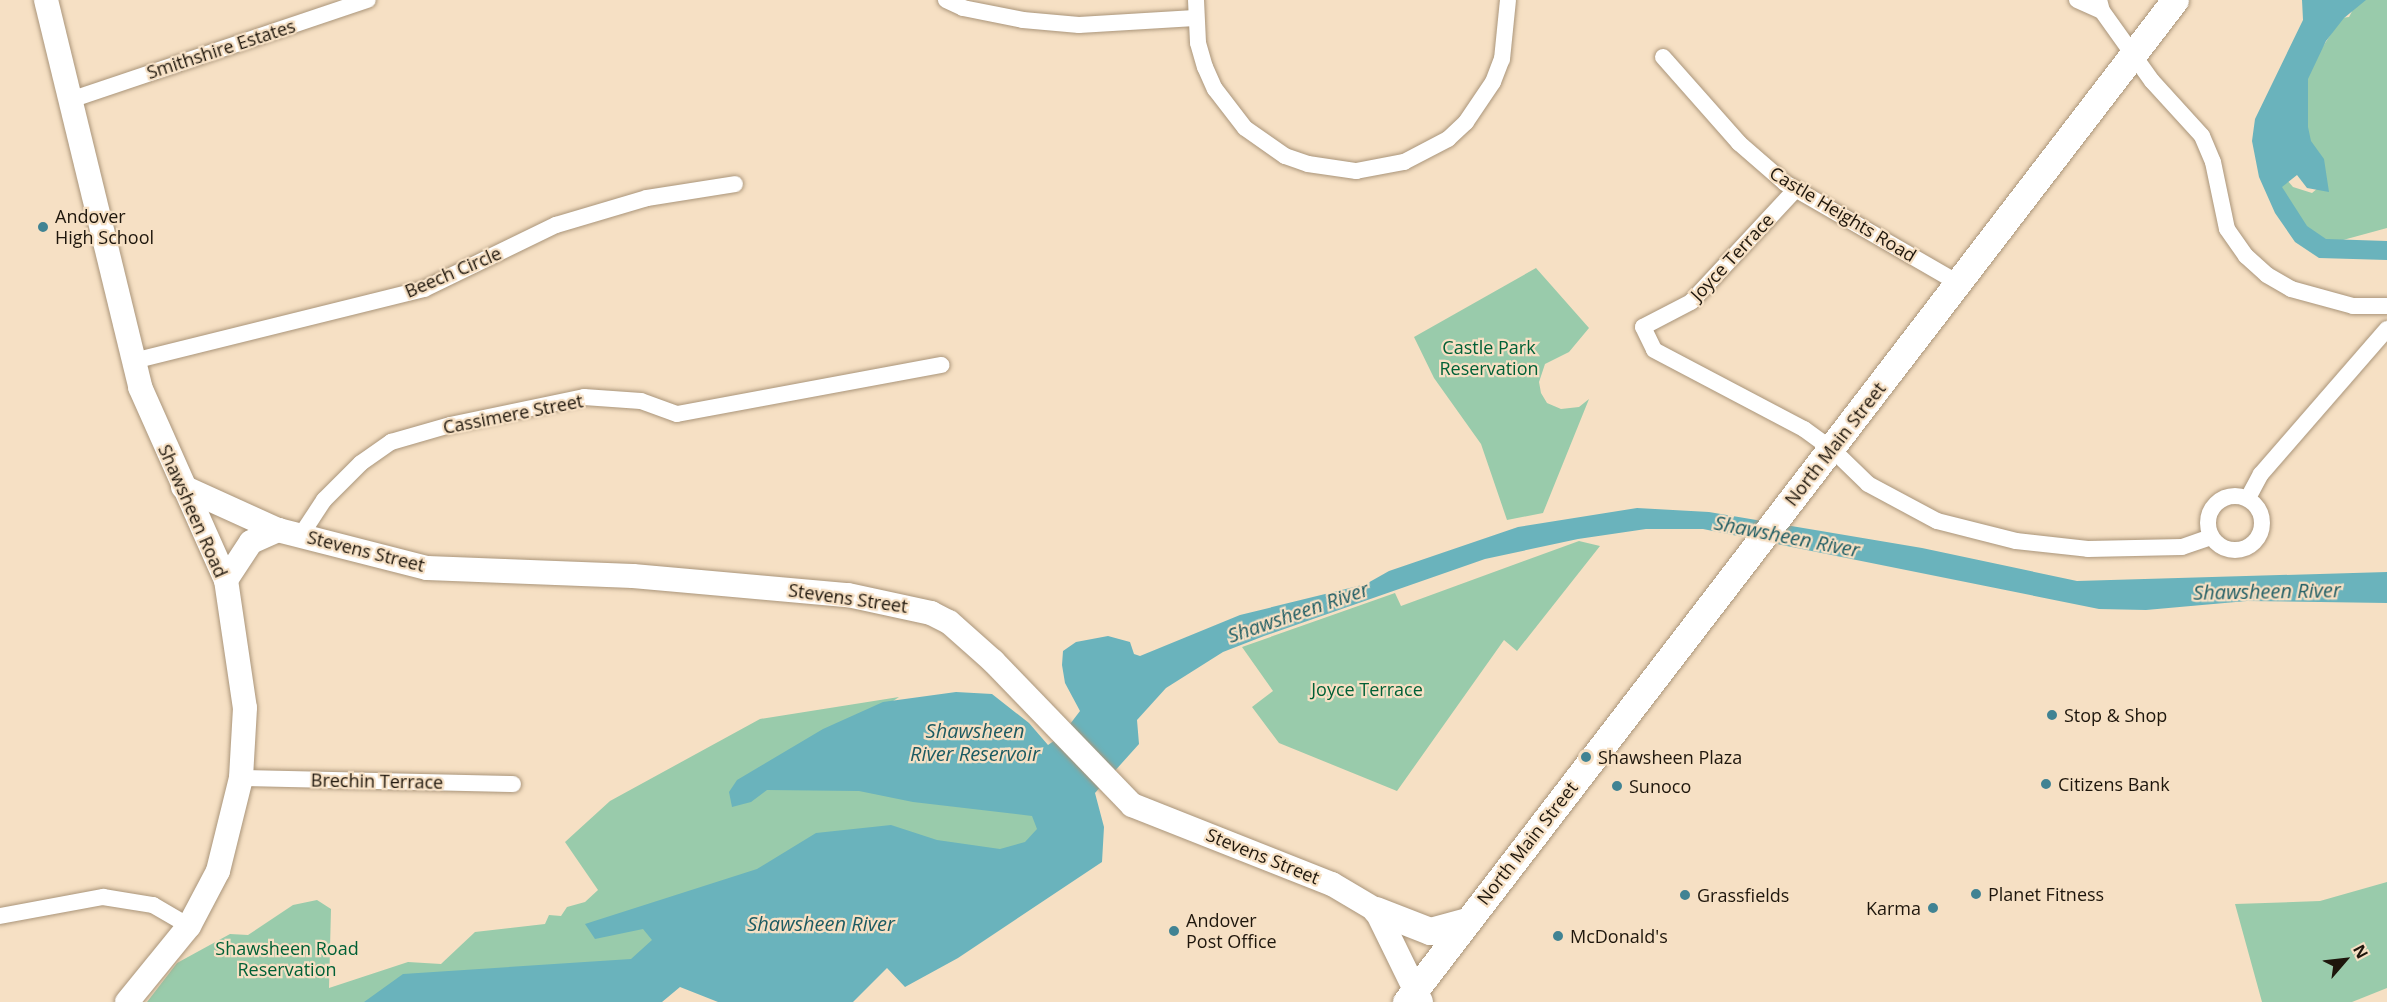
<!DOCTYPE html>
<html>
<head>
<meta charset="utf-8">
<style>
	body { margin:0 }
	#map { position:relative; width:2387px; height:1002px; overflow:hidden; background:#f6e0c4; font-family:"Open Sans",sans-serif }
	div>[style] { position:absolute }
	.green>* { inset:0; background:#99cbab }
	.water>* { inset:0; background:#6ab3bc }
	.roads { filter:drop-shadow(0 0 2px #aa957a) drop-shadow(0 0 2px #aa957a) }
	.street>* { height:16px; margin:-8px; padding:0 8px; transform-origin:8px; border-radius:8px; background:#fff }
	.street>.ring { margin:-8px; padding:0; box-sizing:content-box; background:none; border:16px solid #fff; border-radius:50% }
	.secondary>* { height:24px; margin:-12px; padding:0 12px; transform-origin:12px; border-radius:12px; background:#fff }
	.primary>* { height:27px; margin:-13.5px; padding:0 13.5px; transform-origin:13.5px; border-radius:13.5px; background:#fff }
	.dots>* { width:16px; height:16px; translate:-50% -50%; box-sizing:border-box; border:3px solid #f6e0c4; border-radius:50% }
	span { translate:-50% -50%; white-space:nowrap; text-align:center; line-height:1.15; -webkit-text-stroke:4.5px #f6e0c4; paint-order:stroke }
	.street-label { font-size:18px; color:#1e160c }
	.poi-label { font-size:18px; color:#1e160c }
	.left { translate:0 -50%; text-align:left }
	.right { translate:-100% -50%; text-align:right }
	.park-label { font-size:18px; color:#006036 }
	.water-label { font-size:20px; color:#1d5b62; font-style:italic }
	.north { position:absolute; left:2315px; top:930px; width:60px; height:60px; -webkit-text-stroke:4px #f6e0c4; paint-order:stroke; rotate:62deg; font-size:16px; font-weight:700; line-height:24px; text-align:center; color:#1e160c }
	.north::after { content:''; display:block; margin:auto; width:21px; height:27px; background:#1e160c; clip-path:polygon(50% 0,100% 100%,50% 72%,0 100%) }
</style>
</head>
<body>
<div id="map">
	<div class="green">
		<i style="clip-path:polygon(2358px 0,2387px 0,2387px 228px,2310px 249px,2278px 209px,2273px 117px,2287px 180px,2293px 187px,2312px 193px,2318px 188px,2286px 105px,2341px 18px,2349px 17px)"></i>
		<i style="clip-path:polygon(1536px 268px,1589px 328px,1569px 352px,1545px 364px,1539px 382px,1541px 393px,1547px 403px,1561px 409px,1579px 407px,1589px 399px,1543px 513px,1507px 520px,1481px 444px,1434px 378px,1414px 337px)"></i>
		<i style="clip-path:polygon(1579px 541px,1600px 546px,1517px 651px,1504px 640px,1397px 791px,1279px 743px,1252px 707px,1273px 691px,1242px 647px,1395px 593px,1401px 606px)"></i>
		<i style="clip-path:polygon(899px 697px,871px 716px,1041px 812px,1051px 850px,745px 884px,636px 959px,374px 1002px,147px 1002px,177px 963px,230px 934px,248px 935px,293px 905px,317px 900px,331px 909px,329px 988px,408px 962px,441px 964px,475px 932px,545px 924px,549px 915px,561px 916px,567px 907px,585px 902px,598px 890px,565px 842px,610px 801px,760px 719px)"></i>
		<i style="clip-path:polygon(2387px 882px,2387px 988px,2352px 1002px,2262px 1002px,2235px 904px,2320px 901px)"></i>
	</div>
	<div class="water">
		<i style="clip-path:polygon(2302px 0,2366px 0,2344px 18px,2326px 41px,2308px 79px,2308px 127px,2311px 141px,2324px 159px,2329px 192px,2307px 188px,2297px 175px,2282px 187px,2307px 226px,2326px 239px,2387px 241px,2387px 260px,2319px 258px,2295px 242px,2275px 213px,2259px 177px,2252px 141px,2255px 119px,2303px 20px)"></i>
		<i style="clip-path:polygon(1637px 508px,1709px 512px,1922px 548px,2077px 581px,2387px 572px,2387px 603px,2247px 601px,2146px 610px,2099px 609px,1703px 529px,1646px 529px,1578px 539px,1485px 559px,1264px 636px,1223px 652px,1166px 688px,1137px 720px,1139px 744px,1095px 793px,1104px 827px,1102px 862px,958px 958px,905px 987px,887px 968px,853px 1002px,718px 1002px,680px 987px,662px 1002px,364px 1002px,403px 974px,631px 959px,652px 940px,643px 929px,595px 939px,585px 924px,757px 869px,816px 833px,891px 825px,937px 840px,1000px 849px,1025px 842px,1037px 829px,1032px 816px,913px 802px,859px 791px,767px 790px,751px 802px,732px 807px,729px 792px,737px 780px,823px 729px,883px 702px,956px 692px,992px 694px,1029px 723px,1048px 745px,1061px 736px,1080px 711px,1065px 683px,1062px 665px,1063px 651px,1076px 642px,1108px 636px,1130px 642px,1134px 654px,1140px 656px,1240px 615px,1366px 584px,1389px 571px,1518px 527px)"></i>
	</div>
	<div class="roads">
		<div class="street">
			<i style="left:946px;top:0;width:19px;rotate:25deg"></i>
			<i style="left:963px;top:8px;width:61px;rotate:11.3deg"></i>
			<i style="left:1023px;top:20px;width:56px;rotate:5.1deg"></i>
			<i style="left:1079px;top:25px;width:116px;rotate:-3.5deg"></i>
			<i style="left:1196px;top:0;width:43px;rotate:87.3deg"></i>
			<i style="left:1198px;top:43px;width:25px;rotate:74deg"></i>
			<i style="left:1205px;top:67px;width:24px;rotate:66deg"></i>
			<i style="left:1215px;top:89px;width:49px;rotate:52.4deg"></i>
			<i style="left:1245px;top:128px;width:49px;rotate:35deg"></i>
			<i style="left:1285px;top:156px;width:24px;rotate:19deg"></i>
			<i style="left:1308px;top:164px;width:49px;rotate:8.3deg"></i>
			<i style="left:1356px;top:171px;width:49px;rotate:-10.6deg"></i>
			<i style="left:1404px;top:162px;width:50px;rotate:-27.6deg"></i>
			<i style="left:1448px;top:139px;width:25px;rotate:-43deg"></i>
			<i style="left:1466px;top:122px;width:48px;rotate:-56deg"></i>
			<i style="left:1493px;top:82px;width:25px;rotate:-69deg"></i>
			<i style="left:1502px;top:59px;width:59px;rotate:-84.2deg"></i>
			<i style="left:2077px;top:0;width:27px;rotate:24deg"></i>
			<i style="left:2102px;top:11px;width:11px;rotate:-105deg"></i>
			<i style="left:2102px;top:11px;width:86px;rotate:54.5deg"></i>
			<i style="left:2152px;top:81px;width:74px;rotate:47.7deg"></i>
			<i style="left:2202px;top:136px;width:28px;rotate:67deg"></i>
			<i style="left:2213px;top:162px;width:68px;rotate:78.2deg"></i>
			<i style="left:2227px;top:229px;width:33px;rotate:55deg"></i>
			<i style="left:2246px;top:256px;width:28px;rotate:42deg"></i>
			<i style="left:2267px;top:275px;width:28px;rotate:30deg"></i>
			<i style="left:2291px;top:289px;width:64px;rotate:15.3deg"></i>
			<i style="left:2353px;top:306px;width:34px"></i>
			<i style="left:1663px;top:57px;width:115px;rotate:48.5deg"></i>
			<i style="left:1739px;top:143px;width:61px;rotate:41deg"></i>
			<i style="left:1785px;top:183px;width:200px;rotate:30deg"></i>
			<i style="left:73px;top:99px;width:311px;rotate:-18.6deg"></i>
			<i style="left:1796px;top:189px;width:154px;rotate:132.9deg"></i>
			<i style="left:1691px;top:302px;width:54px;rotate:152.5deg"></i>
			<i style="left:1643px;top:327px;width:25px;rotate:64deg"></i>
			<i style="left:1654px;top:350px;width:170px;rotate:27.8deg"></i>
			<i style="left:1804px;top:429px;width:34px;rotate:36deg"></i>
			<i style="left:1832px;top:449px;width:50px;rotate:44.2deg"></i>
			<i style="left:1868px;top:484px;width:78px;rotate:28.2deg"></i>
			<i style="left:1937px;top:521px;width:81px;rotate:14.2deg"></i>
			<i style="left:2016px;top:541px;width:72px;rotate:6.3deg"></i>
			<i style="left:2088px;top:549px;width:94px;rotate:-1.2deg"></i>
			<i style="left:2182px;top:547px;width:31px;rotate:-19deg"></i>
			<i style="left:133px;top:361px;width:300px;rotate:-13.9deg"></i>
			<i style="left:424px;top:289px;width:147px;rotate:-25.9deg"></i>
			<i style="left:556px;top:225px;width:95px;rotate:-16.5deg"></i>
			<i style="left:647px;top:198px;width:89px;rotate:-9deg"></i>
			<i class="ring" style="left:2208px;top:496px;width:38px;height:38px"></i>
			<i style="left:2248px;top:498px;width:27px;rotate:-62deg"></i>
			<i style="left:2261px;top:474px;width:192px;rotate:-49deg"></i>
			<i style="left:301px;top:535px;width:42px;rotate:-56.7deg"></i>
			<i style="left:324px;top:500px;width:52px;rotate:-45deg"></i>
			<i style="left:361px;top:463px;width:37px;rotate:-35deg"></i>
			<i style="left:391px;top:442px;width:61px;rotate:-16.1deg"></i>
			<i style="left:450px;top:425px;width:137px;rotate:-11.8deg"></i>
			<i style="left:584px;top:397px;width:57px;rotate:4deg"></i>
			<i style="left:641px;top:401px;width:38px;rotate:20deg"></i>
			<i style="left:677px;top:414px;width:269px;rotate:-10.5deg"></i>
			<i style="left:241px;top:778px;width:272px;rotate:1.3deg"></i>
			<i style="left:0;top:916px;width:105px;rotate:-10.5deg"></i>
			<i style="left:103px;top:897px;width:51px;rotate:9.1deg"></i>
			<i style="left:153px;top:905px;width:42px;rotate:30.3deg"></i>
		</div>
		<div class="secondary">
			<i style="left:46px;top:0;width:398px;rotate:76.3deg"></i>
			<i style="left:140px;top:387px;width:211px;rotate:66deg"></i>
			<i style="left:226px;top:580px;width:129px;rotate:81.6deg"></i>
			<i style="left:245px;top:708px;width:70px;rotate:93.3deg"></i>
			<i style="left:241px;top:778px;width:96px;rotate:103.9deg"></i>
			<i style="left:218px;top:871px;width:62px;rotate:117.8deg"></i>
			<i style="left:189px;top:926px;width:98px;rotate:129.2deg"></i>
			<i style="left:183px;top:487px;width:104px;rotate:24.4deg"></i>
			<i style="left:278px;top:530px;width:154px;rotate:14.3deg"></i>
			<i style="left:427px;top:568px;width:206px;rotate:2.2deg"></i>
			<i style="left:633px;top:576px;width:216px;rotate:5.1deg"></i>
			<i style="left:848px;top:595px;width:85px;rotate:12.2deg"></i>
			<i style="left:931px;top:613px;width:20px;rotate:27deg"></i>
			<i style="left:949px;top:622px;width:59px;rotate:41.6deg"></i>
			<i style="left:993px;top:661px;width:200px;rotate:46deg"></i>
			<i style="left:1132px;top:805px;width:215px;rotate:21.6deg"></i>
			<i style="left:1332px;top:884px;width:51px;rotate:30.6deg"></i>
			<i style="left:1376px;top:910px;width:102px;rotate:63.9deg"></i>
			<i style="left:226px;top:580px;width:45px;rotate:-56.7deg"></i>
			<i style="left:251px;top:542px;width:30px;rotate:-24deg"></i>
		</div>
		<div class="primary">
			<i style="left:1376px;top:910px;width:58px;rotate:21.3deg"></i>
			<i style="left:1430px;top:931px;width:39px;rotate:-15deg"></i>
			<i style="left:1406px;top:1002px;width:1263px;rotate:-52.5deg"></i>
		</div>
	</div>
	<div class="dots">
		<i style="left:43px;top:227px;background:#408393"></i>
		<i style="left:2052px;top:715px;background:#408393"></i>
		<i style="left:1586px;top:757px;background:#408393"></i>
		<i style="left:2046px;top:784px;background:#408393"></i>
		<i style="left:1617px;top:786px;background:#408393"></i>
		<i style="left:1976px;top:894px;background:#408393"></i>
		<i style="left:1685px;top:895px;background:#408393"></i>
		<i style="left:1933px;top:908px;background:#408393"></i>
		<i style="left:1174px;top:931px;background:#408393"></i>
		<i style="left:1558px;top:936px;background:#408393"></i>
	</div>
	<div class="street-label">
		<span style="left:221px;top:49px;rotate:-18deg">Smithshire Estates</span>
		<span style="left:1843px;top:214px;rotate:31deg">Castle Heights Road</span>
		<span style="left:1732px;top:257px;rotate:-47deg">Joyce Terrace</span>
		<span style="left:453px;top:272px;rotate:-23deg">Beech Circle</span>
		<span style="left:513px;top:414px;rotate:-11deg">Cassimere Street</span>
		<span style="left:1835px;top:444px;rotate:-52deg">North Main Street</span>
		<span style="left:193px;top:511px;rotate:66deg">Shawsheen Road</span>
		<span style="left:366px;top:551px;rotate:14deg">Stevens Street</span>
		<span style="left:848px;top:598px;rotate:8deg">Stevens Street</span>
		<span style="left:377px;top:781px;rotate:1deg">Brechin Terrace</span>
		<span style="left:1527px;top:843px;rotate:-52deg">North Main Street</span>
		<span style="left:1263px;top:856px;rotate:22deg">Stevens Street</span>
	</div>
	<div class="poi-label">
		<span class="left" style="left:55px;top:227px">Andover<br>High School</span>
		<span class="left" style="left:2064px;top:715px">Stop &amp; Shop</span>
		<span class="left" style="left:1598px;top:757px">Shawsheen Plaza</span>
		<span class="left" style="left:2058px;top:784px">Citizens Bank</span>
		<span class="left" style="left:1629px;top:786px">Sunoco</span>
		<span class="left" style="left:1988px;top:894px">Planet Fitness</span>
		<span class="left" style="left:1697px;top:895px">Grassfields</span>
		<span class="right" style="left:1921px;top:908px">Karma</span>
		<span class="left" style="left:1186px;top:931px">Andover<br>Post Office</span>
		<span class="left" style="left:1570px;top:936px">McDonald's</span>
	</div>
	<div class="park-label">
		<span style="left:1489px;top:358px">Castle Park<br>Reservation</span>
		<span style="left:1367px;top:689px">Joyce Terrace</span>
		<span style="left:287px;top:959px">Shawsheen Road<br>Reservation</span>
	</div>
	<div class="water-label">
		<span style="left:1787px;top:536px;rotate:11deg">Shawsheen River</span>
		<span style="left:2267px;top:591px;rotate:-1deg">Shawsheen River</span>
		<span style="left:1298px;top:612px;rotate:-19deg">Shawsheen River</span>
		<span style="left:975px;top:742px">Shawsheen<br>River Reservoir</span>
		<span style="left:821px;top:923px">Shawsheen River</span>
	</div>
	<div class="north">N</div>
</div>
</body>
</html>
